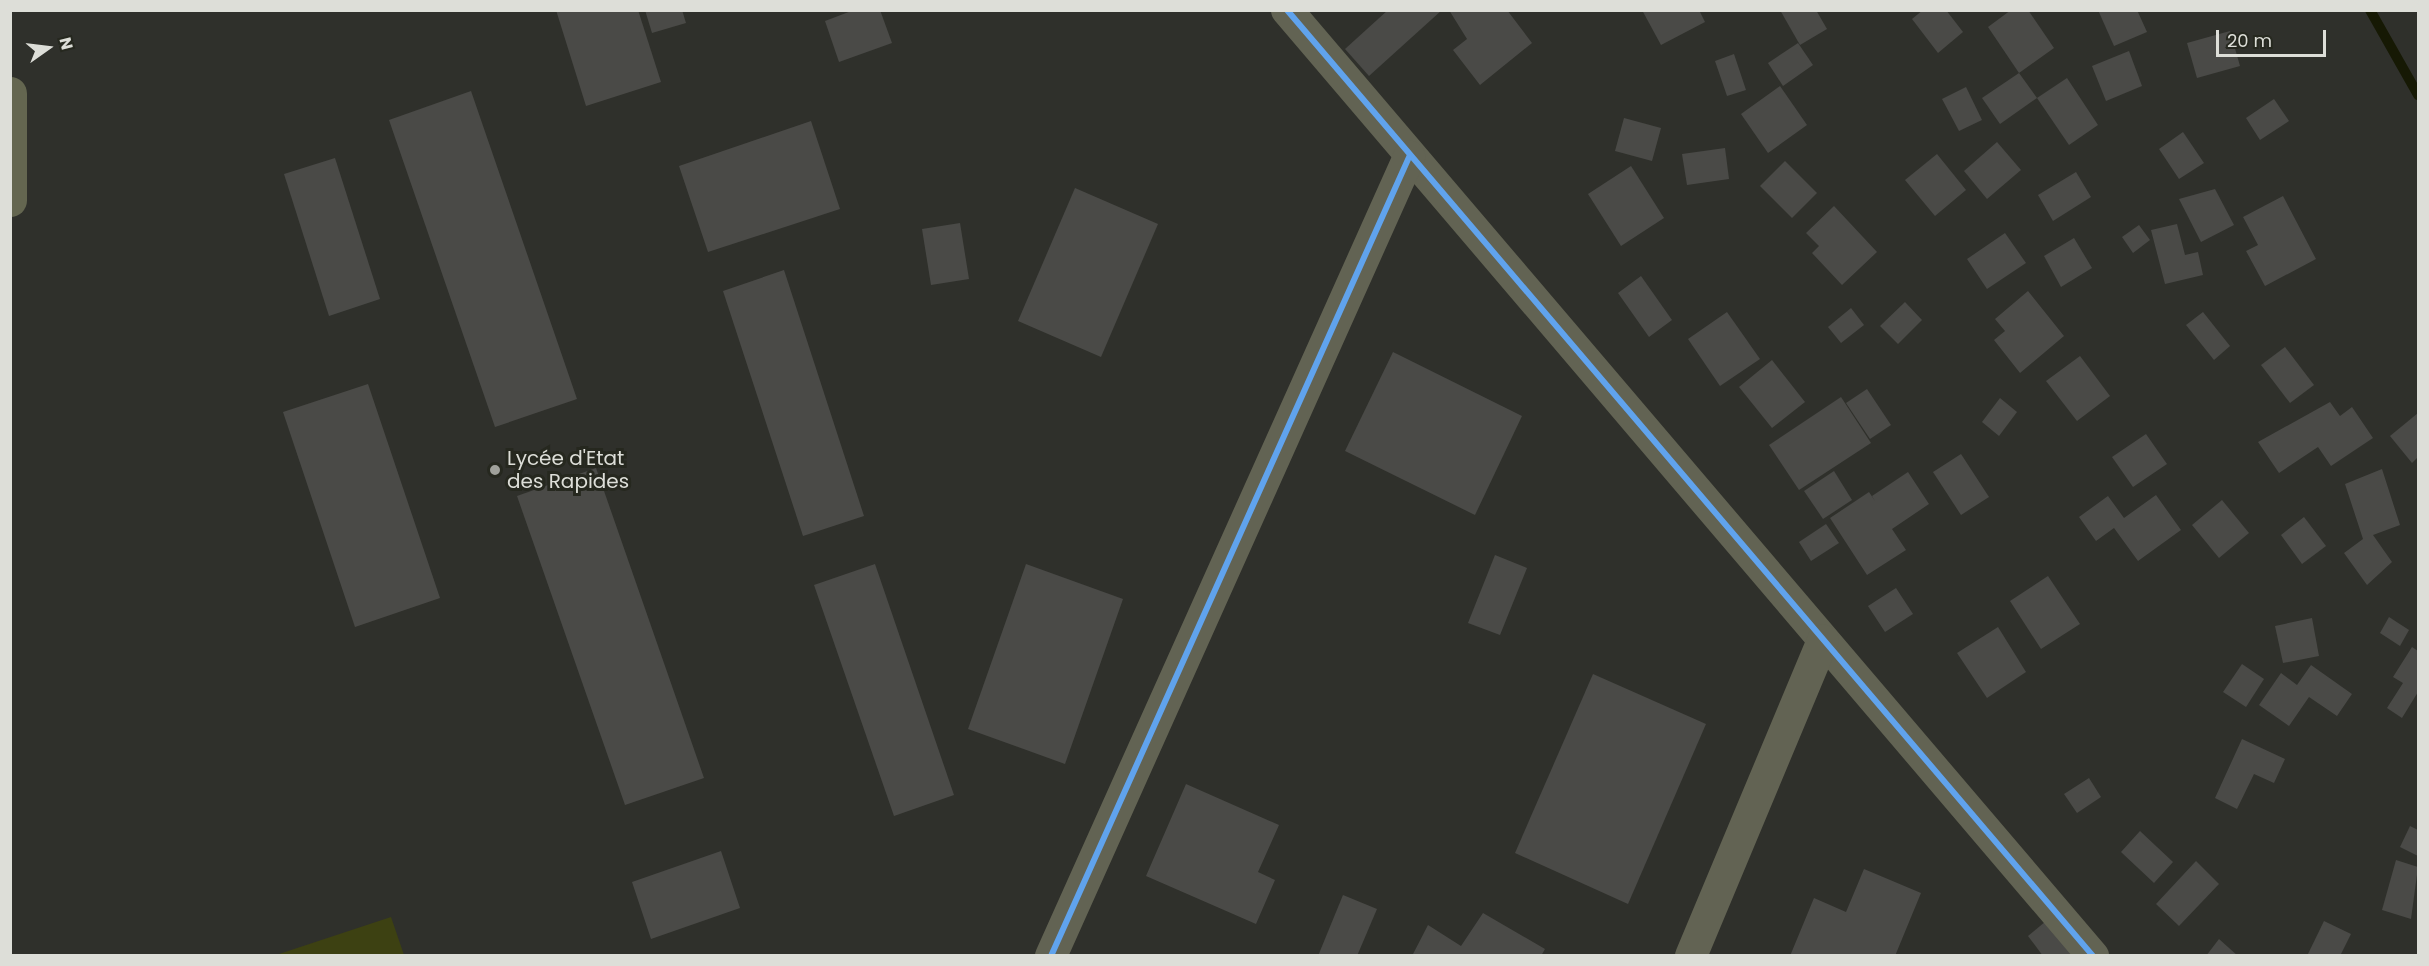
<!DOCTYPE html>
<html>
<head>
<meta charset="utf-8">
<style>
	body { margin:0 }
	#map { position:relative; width:2429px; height:966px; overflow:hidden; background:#2f302b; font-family:Poppins,sans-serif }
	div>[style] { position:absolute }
	.green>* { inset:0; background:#3d4112 }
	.stream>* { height:10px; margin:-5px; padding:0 5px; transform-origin:5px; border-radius:5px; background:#161904 }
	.building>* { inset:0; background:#4a4a47 }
	.street>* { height:32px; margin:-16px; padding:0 16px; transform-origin:16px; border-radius:16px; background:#626353 }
	.secondary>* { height:33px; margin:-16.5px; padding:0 16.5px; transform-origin:16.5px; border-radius:16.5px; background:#646650 }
	.cycleway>* { height:6px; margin:-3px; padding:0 3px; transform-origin:3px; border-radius:3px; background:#60a3ed }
	.dots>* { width:16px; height:16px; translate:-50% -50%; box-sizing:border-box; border:3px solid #26281f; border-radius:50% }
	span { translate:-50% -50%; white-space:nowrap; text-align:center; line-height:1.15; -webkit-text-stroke:6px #26281f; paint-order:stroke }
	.poi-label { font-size:20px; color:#ddded8 }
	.left { translate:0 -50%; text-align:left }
	.frame { position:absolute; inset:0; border:12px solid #ddded8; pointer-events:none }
	.north { position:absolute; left:18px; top:18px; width:60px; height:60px; -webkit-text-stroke:4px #26281f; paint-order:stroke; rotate:76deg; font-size:16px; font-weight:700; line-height:24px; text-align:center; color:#ddded8 }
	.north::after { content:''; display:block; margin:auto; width:21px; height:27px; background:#ddded8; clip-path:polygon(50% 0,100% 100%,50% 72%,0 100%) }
	.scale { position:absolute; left:2216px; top:30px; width:110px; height:27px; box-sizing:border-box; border:3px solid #ddded8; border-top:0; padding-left:8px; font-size:18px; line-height:21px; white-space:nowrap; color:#ddded8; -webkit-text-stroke:4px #26281f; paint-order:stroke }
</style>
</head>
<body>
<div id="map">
	<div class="green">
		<i style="clip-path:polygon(391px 917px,404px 955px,276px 955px)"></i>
	</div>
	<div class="stream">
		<i style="left:2370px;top:10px;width:98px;rotate:60.5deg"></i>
	</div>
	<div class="building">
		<i style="clip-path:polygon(556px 10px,638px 10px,661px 82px,586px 106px)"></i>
		<i style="clip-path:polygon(645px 10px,682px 10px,686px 23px,652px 33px)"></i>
		<i style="clip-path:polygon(854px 10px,880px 10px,892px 43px,839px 62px,825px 21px)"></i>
		<i style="clip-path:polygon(1388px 10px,1442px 10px,1369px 76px,1345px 49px)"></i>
		<i style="clip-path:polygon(1449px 10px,1507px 10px,1532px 43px,1480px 85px,1453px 50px,1467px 39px)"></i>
		<i style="clip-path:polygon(1642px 10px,1699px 10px,1705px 22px,1661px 45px)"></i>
		<i style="clip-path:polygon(1780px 10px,1816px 10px,1827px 29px,1800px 45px)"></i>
		<i style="clip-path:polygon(1923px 10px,1946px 10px,1963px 32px,1938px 53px,1912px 19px)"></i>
		<i style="clip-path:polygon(2011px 10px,2028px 10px,2054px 48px,2019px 73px,1988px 27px)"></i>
		<i style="clip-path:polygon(2098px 10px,2137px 10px,2147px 32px,2114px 46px)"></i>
		<i style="clip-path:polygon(2230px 31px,2240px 66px,2197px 78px,2187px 43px)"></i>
		<i style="clip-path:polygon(1798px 43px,1813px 65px,1783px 86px,1768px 63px)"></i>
		<i style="clip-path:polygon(2129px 51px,2142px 86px,2106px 101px,2092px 66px)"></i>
		<i style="clip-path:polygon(1734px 54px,1746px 90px,1727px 96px,1715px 61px)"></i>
		<i style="clip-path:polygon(2019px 73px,2037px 98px,2000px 124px,1982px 98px)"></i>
		<i style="clip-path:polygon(2067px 78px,2098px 125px,2069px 145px,2037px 98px)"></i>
		<i style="clip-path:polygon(1780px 86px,1807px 125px,1768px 153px,1741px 114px)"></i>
		<i style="clip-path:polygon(1966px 87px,1982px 120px,1959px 131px,1942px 99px)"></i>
		<i style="clip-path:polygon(471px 91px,577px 399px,495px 427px,389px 120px)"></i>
		<i style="clip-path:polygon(2274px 99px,2289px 121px,2260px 140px,2246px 118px)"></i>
		<i style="clip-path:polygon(1624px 118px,1661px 128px,1652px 161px,1615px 151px)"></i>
		<i style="clip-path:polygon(811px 121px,840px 209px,708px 252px,679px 166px)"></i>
		<i style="clip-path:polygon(2183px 132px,2204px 163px,2179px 179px,2159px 149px)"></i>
		<i style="clip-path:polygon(1997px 142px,2021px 170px,1987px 199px,1964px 171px)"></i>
		<i style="clip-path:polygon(1725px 148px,1729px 179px,1687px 185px,1682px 154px)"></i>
		<i style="clip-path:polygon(1937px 154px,1966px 190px,1935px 216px,1905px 180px)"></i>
		<i style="clip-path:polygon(335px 158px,380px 299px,329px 316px,284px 174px)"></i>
		<i style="clip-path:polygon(1785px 161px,1817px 193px,1792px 218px,1760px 186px)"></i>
		<i style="clip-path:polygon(1631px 166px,1664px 218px,1621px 246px,1588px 194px)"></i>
		<i style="clip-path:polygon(2076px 172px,2091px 197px,2053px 221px,2038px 195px)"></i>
		<i style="clip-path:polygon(1075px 188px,1158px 224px,1101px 357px,1018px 321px)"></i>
		<i style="clip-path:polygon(2215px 189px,2234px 225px,2201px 242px,2179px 199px)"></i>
		<i style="clip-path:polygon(2283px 196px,2316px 259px,2265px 286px,2246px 251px,2258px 245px,2243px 217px)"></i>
		<i style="clip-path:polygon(1834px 206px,1877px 252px,1842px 285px,1812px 253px,1819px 246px,1806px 233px)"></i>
		<i style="clip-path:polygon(960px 223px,969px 279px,931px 285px,922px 229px)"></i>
		<i style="clip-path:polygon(2177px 224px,2185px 255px,2198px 252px,2203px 275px,2165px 284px,2151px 230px)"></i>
		<i style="clip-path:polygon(2139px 225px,2150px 240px,2133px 253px,2122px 237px)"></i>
		<i style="clip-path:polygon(2005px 233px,2026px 263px,1987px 289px,1967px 259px)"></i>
		<i style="clip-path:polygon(2074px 238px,2092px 268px,2061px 287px,2044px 256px)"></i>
		<i style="clip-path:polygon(784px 270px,864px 516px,803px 536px,723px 291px)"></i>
		<i style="clip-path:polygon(1641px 276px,1672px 320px,1649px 337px,1618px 293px)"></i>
		<i style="clip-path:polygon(2028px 291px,2064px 336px,2020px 373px,1994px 340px,2005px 331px,1995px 319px)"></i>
		<i style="clip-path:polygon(1905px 302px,1922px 320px,1898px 344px,1880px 326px)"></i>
		<i style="clip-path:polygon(1851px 308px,1864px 325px,1841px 343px,1828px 327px)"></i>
		<i style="clip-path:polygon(1727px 312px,1760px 359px,1720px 386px,1688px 339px)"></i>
		<i style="clip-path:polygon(2203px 312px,2230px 346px,2214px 360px,2186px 325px)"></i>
		<i style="clip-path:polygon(2285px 347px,2314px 385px,2290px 403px,2261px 365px)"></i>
		<i style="clip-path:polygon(1393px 352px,1522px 416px,1475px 515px,1345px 451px)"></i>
		<i style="clip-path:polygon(2080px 356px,2110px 396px,2077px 421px,2046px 381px)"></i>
		<i style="clip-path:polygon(1772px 360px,1805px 402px,1772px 428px,1739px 387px)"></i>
		<i style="clip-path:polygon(368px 384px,440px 598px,355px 627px,283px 412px)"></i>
		<i style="clip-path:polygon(1867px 389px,1891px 425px,1870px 439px,1846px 403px)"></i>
		<i style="clip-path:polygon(1841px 397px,1871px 443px,1799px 490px,1769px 445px)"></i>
		<i style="clip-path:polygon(2000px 398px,2017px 412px,1999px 436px,1982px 422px)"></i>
		<i style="clip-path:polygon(2330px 402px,2340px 416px,2352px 407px,2373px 438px,2331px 466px,2318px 447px,2279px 473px,2258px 442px)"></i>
		<i style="clip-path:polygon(2418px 413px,2418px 457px,2412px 463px,2390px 436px)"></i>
		<i style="clip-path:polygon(2146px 434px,2167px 464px,2133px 487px,2112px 457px)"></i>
		<i style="clip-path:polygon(1961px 454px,1989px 497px,1961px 515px,1933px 472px)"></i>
		<i style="clip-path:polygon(596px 468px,704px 778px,625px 805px,517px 496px)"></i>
		<i style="clip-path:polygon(2382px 469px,2400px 525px,2373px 535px,2392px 562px,2367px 585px,2344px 553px,2363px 539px,2345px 484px)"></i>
		<i style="clip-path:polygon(1834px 471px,1852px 500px,1823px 519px,1804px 491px)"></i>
		<i style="clip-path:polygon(1908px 472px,1929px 504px,1892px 529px,1906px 550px,1867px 575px,1830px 518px,1869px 492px,1875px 501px,1872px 496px)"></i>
		<i style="clip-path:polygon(2156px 495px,2181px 530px,2138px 561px,2114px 528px,2096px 541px,2079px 517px,2108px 496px,2124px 518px)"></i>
		<i style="clip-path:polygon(2222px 500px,2249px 533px,2219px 558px,2192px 525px)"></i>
		<i style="clip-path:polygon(2304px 517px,2326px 546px,2302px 564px,2281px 535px)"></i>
		<i style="clip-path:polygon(1826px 524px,1839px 543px,1811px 561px,1799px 542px)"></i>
		<i style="clip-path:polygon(1495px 555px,1527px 568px,1500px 635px,1468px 623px)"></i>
		<i style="clip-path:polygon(875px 564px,954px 795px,894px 816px,814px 585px)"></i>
		<i style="clip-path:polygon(1026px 564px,1123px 599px,1065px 764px,968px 729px)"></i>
		<i style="clip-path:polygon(2048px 576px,2080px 624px,2041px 649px,2010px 601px)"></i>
		<i style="clip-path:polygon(1896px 588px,1913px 614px,1885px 632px,1868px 606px)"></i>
		<i style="clip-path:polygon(2389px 617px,2409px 630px,2400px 646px,2380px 633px)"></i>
		<i style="clip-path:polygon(2312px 618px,2319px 656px,2283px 663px,2275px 626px)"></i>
		<i style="clip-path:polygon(1998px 627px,2026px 672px,1987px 698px,1957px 653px)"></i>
		<i style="clip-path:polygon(2412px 647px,2418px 651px,2418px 692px,2402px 718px,2387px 708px,2403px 683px,2393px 677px)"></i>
		<i style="clip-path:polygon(2242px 664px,2264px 679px,2246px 707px,2223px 692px)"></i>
		<i style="clip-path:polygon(2311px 665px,2352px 694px,2337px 716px,2309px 697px,2289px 726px,2259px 705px,2281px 673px,2297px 685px)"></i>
		<i style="clip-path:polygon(1593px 674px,1706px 724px,1628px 904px,1515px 853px)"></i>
		<i style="clip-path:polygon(2242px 739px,2285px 759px,2274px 783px,2254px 774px,2237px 809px,2215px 798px)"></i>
		<i style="clip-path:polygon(2089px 778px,2101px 797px,2077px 813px,2064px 794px)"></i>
		<i style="clip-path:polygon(1186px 784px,1279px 825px,1258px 872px,1275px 880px,1256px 924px,1146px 876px)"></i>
		<i style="clip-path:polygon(2410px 826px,2418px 830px,2418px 856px,2400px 847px)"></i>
		<i style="clip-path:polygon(2140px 831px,2173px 862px,2154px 883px,2121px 852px)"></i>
		<i style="clip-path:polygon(721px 851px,740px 908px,651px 939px,632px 882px)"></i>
		<i style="clip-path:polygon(2396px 860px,2418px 867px,2411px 919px,2382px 910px)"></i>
		<i style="clip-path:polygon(2196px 861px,2219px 884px,2179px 926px,2156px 904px)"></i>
		<i style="clip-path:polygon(1864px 869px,1921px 893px,1895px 956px,1790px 956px,1814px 898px,1846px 912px)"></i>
		<i style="clip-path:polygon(1343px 895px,1377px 909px,1357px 956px,1318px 956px)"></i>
		<i style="clip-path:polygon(1483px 913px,1545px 949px,1541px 956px,1412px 956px,1428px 925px,1461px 946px)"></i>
		<i style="clip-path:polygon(2046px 921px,2074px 956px,2043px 956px,2028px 936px)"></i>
		<i style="clip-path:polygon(2324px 921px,2351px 934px,2340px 956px,2307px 956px)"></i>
		<i style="clip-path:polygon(2219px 939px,2238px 956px,2206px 956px)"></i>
	</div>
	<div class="street">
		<i style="left:1287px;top:10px;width:1243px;rotate:49.57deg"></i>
		<i style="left:1051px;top:956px;width:876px;rotate:-65.86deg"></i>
		<i style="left:1691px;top:956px;width:342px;rotate:-67.3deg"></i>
	</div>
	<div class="secondary">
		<i style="left:10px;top:93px;width:107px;rotate:90deg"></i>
	</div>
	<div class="cycleway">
		<i style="left:1287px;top:10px;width:1243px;rotate:49.57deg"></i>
		<i style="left:1051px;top:956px;width:876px;rotate:-65.86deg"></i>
	</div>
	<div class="dots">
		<i style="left:495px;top:470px;background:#a0a19b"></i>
	</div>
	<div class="poi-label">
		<span class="left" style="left:507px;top:470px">Lycée d'Etat<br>des Rapides</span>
	</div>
	<div class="frame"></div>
	<div class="north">N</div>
	<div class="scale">20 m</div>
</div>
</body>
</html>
